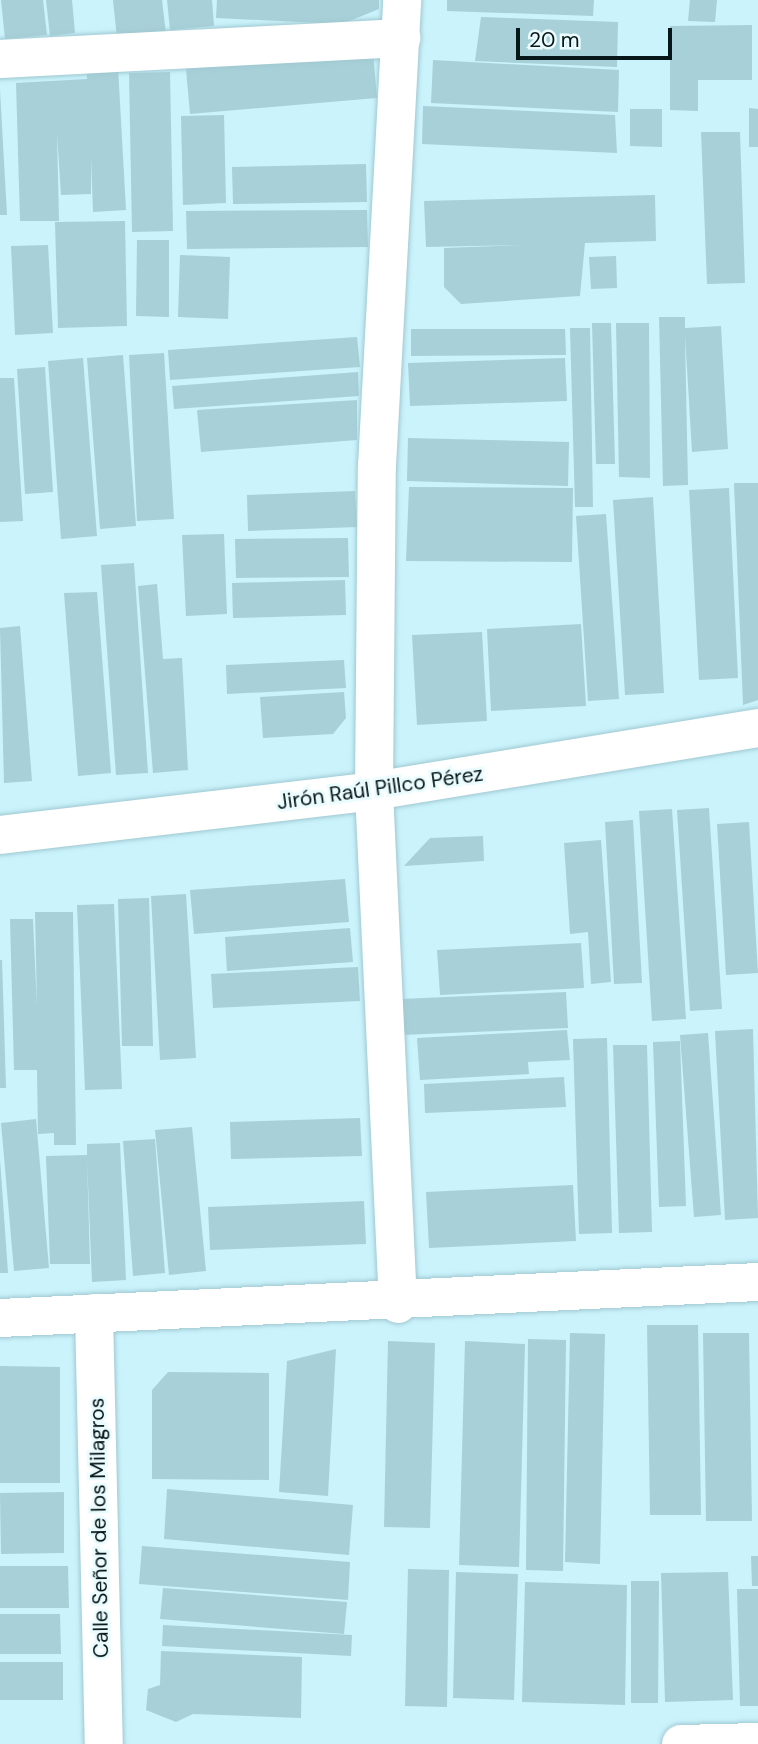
<!DOCTYPE html>
<html>
<head>
<meta charset="utf-8">
<style>
	body { margin:0 }
	#map { position:relative; width:758px; height:1744px; overflow:hidden; background:#caf3fc; font-family:"DM Sans",sans-serif }
	div>[style] { position:absolute }
	.building>* { inset:0; background:#a8d0d8 }
	.roads { filter:drop-shadow(0 0 2px #a0c8d1) drop-shadow(0 0 2px #a0c8d1) }
	.minor>* { height:38px; margin:-19px; padding:0 19px; transform-origin:19px; border-radius:19px; background:#fff }
	span { translate:-50% -50%; white-space:nowrap; text-align:center; line-height:1.15; -webkit-text-stroke:6px #ebfcff; paint-order:stroke }
	.street-label { font-size:21px; color:#071619 }
	.scale { position:absolute; left:516px; top:28px; width:156px; height:32px; box-sizing:border-box; border:4px solid #071619; border-top:0; padding-left:9px; font-size:21px; line-height:24px; white-space:nowrap; color:#071619; -webkit-text-stroke:5px #ebfcff; paint-order:stroke }
</style>
</head>
<body>
<div id="map">
	<div class="building">
		<i style="clip-path:polygon(1px 0,43px 0,47px 35px,5px 39px)"></i>
		<i style="clip-path:polygon(46px 0,72px 0,75px 33px,50px 36px)"></i>
		<i style="clip-path:polygon(113px 0,162px 0,166px 34px,117px 38px)"></i>
		<i style="clip-path:polygon(167px 0,212px 0,214px 26px,170px 30px)"></i>
		<i style="clip-path:polygon(217px 0,379px 0,379px 9px,342px 24px,216px 18px)"></i>
		<i style="clip-path:polygon(447px 0,594px 0,593px 16px,447px 11px)"></i>
		<i style="clip-path:polygon(690px 0,717px 0,715px 22px,688px 21px)"></i>
		<i style="clip-path:polygon(481px 17px,618px 22px,617px 67px,475px 61px)"></i>
		<i style="clip-path:polygon(752px 25px,752px 80px,698px 80px,698px 111px,670px 110px,670px 26px)"></i>
		<i style="clip-path:polygon(373px 52px,377px 98px,190px 114px,186px 69px)"></i>
		<i style="clip-path:polygon(433px 60px,619px 70px,618px 112px,431px 103px)"></i>
		<i style="clip-path:polygon(118px 67px,126px 210px,93px 212px,91px 158px,91px 194px,61px 195px,57px 133px,59px 221px,20px 221px,16px 83px,87px 79px,86px 68px)"></i>
		<i style="clip-path:polygon(170px 72px,173px 231px,132px 232px,129px 73px)"></i>
		<i style="clip-path:polygon(0 90px,7px 215px,0 215px)"></i>
		<i style="clip-path:polygon(423px 106px,615px 115px,617px 153px,422px 144px)"></i>
		<i style="clip-path:polygon(749px 108px,758px 109px,758px 147px,749px 147px)"></i>
		<i style="clip-path:polygon(630px 109px,662px 109px,662px 147px,630px 146px)"></i>
		<i style="clip-path:polygon(224px 115px,226px 203px,183px 205px,181px 116px)"></i>
		<i style="clip-path:polygon(701px 132px,740px 132px,745px 283px,707px 284px)"></i>
		<i style="clip-path:polygon(366px 164px,367px 202px,233px 204px,232px 167px)"></i>
		<i style="clip-path:polygon(655px 195px,656px 241px,585px 243px,580px 296px,461px 304px,444px 287px,444px 248px,523px 245px,426px 247px,424px 201px)"></i>
		<i style="clip-path:polygon(367px 210px,368px 247px,187px 249px,186px 211px)"></i>
		<i style="clip-path:polygon(125px 221px,127px 326px,58px 328px,55px 222px)"></i>
		<i style="clip-path:polygon(137px 240px,169px 240px,169px 317px,136px 316px)"></i>
		<i style="clip-path:polygon(48px 245px,53px 333px,15px 335px,11px 246px)"></i>
		<i style="clip-path:polygon(180px 255px,230px 257px,228px 319px,178px 317px)"></i>
		<i style="clip-path:polygon(616px 256px,617px 288px,591px 289px,589px 257px)"></i>
		<i style="clip-path:polygon(659px 317px,685px 317px,685px 328px,721px 326px,728px 449px,692px 452px,685px 335px,688px 485px,663px 486px)"></i>
		<i style="clip-path:polygon(592px 323px,611px 323px,615px 464px,596px 464px)"></i>
		<i style="clip-path:polygon(616px 323px,649px 323px,650px 478px,619px 477px)"></i>
		<i style="clip-path:polygon(570px 328px,590px 328px,593px 507px,575px 507px)"></i>
		<i style="clip-path:polygon(411px 329px,565px 329px,566px 355px,411px 356px)"></i>
		<i style="clip-path:polygon(357px 337px,360px 367px,170px 380px,168px 350px)"></i>
		<i style="clip-path:polygon(164px 353px,174px 519px,137px 521px,129px 355px)"></i>
		<i style="clip-path:polygon(123px 355px,136px 526px,100px 529px,87px 358px)"></i>
		<i style="clip-path:polygon(83px 358px,97px 536px,61px 539px,48px 361px)"></i>
		<i style="clip-path:polygon(565px 358px,567px 401px,410px 406px,408px 363px)"></i>
		<i style="clip-path:polygon(45px 367px,53px 492px,25px 494px,17px 369px)"></i>
		<i style="clip-path:polygon(358px 372px,359px 396px,174px 409px,172px 386px)"></i>
		<i style="clip-path:polygon(0 378px,14px 378px,23px 521px,0 522px)"></i>
		<i style="clip-path:polygon(357px 400px,357px 440px,201px 452px,197px 410px)"></i>
		<i style="clip-path:polygon(408px 438px,569px 442px,568px 486px,407px 481px)"></i>
		<i style="clip-path:polygon(734px 483px,758px 483px,758px 700px,743px 705px)"></i>
		<i style="clip-path:polygon(409px 487px,573px 488px,572px 562px,406px 561px)"></i>
		<i style="clip-path:polygon(729px 488px,738px 678px,699px 680px,689px 490px)"></i>
		<i style="clip-path:polygon(355px 491px,357px 527px,248px 531px,247px 495px)"></i>
		<i style="clip-path:polygon(653px 497px,664px 693px,625px 695px,613px 500px)"></i>
		<i style="clip-path:polygon(606px 514px,619px 699px,588px 701px,576px 516px)"></i>
		<i style="clip-path:polygon(224px 534px,227px 614px,186px 616px,182px 535px)"></i>
		<i style="clip-path:polygon(348px 538px,349px 577px,236px 578px,235px 539px)"></i>
		<i style="clip-path:polygon(134px 563px,148px 773px,116px 775px,101px 565px)"></i>
		<i style="clip-path:polygon(345px 580px,346px 615px,233px 618px,232px 583px)"></i>
		<i style="clip-path:polygon(157px 584px,163px 659px,182px 658px,188px 770px,153px 773px,138px 586px)"></i>
		<i style="clip-path:polygon(97px 592px,111px 773px,78px 776px,64px 593px)"></i>
		<i style="clip-path:polygon(581px 624px,586px 706px,491px 711px,487px 629px)"></i>
		<i style="clip-path:polygon(20px 626px,32px 781px,4px 783px,0 628px)"></i>
		<i style="clip-path:polygon(482px 632px,487px 721px,417px 725px,412px 635px)"></i>
		<i style="clip-path:polygon(344px 660px,346px 688px,227px 694px,226px 665px)"></i>
		<i style="clip-path:polygon(344px 692px,346px 718px,333px 734px,263px 738px,260px 697px)"></i>
		<i style="clip-path:polygon(709px 808px,722px 1009px,690px 1011px,677px 810px)"></i>
		<i style="clip-path:polygon(672px 809px,686px 1019px,652px 1021px,639px 811px)"></i>
		<i style="clip-path:polygon(633px 820px,642px 983px,614px 984px,605px 822px)"></i>
		<i style="clip-path:polygon(749px 822px,758px 973px,726px 975px,717px 824px)"></i>
		<i style="clip-path:polygon(483px 836px,484px 861px,404px 866px,430px 838px)"></i>
		<i style="clip-path:polygon(601px 840px,611px 982px,591px 984px,588px 932px,570px 934px,564px 843px)"></i>
		<i style="clip-path:polygon(345px 879px,349px 922px,194px 934px,190px 890px)"></i>
		<i style="clip-path:polygon(186px 894px,196px 1058px,160px 1060px,151px 896px)"></i>
		<i style="clip-path:polygon(149px 898px,153px 1046px,122px 1046px,118px 899px)"></i>
		<i style="clip-path:polygon(114px 904px,122px 1089px,85px 1090px,77px 905px)"></i>
		<i style="clip-path:polygon(35px 912px,73px 912px,76px 1145px,54px 1145px,54px 1133px,38px 1134px,37px 1070px,14px 1070px,10px 919px,33px 919px,37px 1007px)"></i>
		<i style="clip-path:polygon(350px 928px,353px 962px,227px 971px,225px 937px)"></i>
		<i style="clip-path:polygon(581px 943px,584px 988px,440px 995px,437px 950px)"></i>
		<i style="clip-path:polygon(0 960px,2px 960px,6px 1088px,0 1088px)"></i>
		<i style="clip-path:polygon(358px 967px,360px 1001px,213px 1008px,211px 974px)"></i>
		<i style="clip-path:polygon(566px 992px,568px 1028px,401px 1035px,400px 999px)"></i>
		<i style="clip-path:polygon(753px 1029px,758px 1218px,725px 1220px,715px 1031px)"></i>
		<i style="clip-path:polygon(567px 1030px,570px 1060px,528px 1062px,529px 1074px,420px 1080px,417px 1038px)"></i>
		<i style="clip-path:polygon(708px 1033px,721px 1215px,694px 1217px,680px 1035px)"></i>
		<i style="clip-path:polygon(607px 1038px,612px 1233px,579px 1234px,573px 1039px)"></i>
		<i style="clip-path:polygon(680px 1041px,686px 1206px,659px 1207px,653px 1042px)"></i>
		<i style="clip-path:polygon(613px 1045px,647px 1045px,652px 1232px,619px 1233px)"></i>
		<i style="clip-path:polygon(564px 1077px,566px 1107px,425px 1113px,424px 1084px)"></i>
		<i style="clip-path:polygon(360px 1118px,362px 1156px,231px 1159px,230px 1122px)"></i>
		<i style="clip-path:polygon(36px 1119px,49px 1268px,14px 1271px,1px 1123px)"></i>
		<i style="clip-path:polygon(192px 1127px,206px 1271px,169px 1275px,155px 1130px)"></i>
		<i style="clip-path:polygon(155px 1139px,165px 1273px,133px 1276px,123px 1141px)"></i>
		<i style="clip-path:polygon(120px 1143px,126px 1280px,92px 1282px,87px 1159px,90px 1264px,50px 1264px,46px 1156px,87px 1155px,87px 1144px)"></i>
		<i style="clip-path:polygon(0 1159px,8px 1273px,0 1273px)"></i>
		<i style="clip-path:polygon(573px 1185px,576px 1241px,429px 1248px,426px 1192px)"></i>
		<i style="clip-path:polygon(364px 1201px,366px 1244px,210px 1250px,208px 1207px)"></i>
		<i style="clip-path:polygon(647px 1325px,698px 1325px,701px 1515px,650px 1515px)"></i>
		<i style="clip-path:polygon(570px 1333px,605px 1334px,600px 1564px,565px 1562px)"></i>
		<i style="clip-path:polygon(703px 1333px,749px 1333px,752px 1521px,706px 1521px)"></i>
		<i style="clip-path:polygon(528px 1339px,566px 1340px,563px 1571px,526px 1570px)"></i>
		<i style="clip-path:polygon(388px 1341px,435px 1343px,430px 1528px,384px 1527px)"></i>
		<i style="clip-path:polygon(465px 1341px,525px 1344px,519px 1567px,459px 1565px)"></i>
		<i style="clip-path:polygon(336px 1349px,328px 1496px,279px 1492px,287px 1361px)"></i>
		<i style="clip-path:polygon(0 1366px,60px 1367px,60px 1483px,0 1483px)"></i>
		<i style="clip-path:polygon(168px 1372px,269px 1373px,269px 1480px,152px 1479px,152px 1390px)"></i>
		<i style="clip-path:polygon(167px 1489px,353px 1505px,349px 1555px,164px 1539px)"></i>
		<i style="clip-path:polygon(64px 1492px,64px 1553px,1px 1554px,0 1493px)"></i>
		<i style="clip-path:polygon(142px 1546px,350px 1562px,348px 1600px,139px 1584px)"></i>
		<i style="clip-path:polygon(751px 1556px,758px 1556px,758px 1586px,752px 1586px)"></i>
		<i style="clip-path:polygon(0 1566px,68px 1566px,69px 1608px,0 1608px)"></i>
		<i style="clip-path:polygon(408px 1569px,449px 1570px,447px 1707px,405px 1706px)"></i>
		<i style="clip-path:polygon(456px 1572px,518px 1574px,514px 1700px,453px 1698px)"></i>
		<i style="clip-path:polygon(728px 1572px,733px 1700px,665px 1702px,661px 1573px)"></i>
		<i style="clip-path:polygon(631px 1581px,659px 1581px,658px 1703px,631px 1703px)"></i>
		<i style="clip-path:polygon(525px 1582px,627px 1585px,625px 1705px,522px 1702px)"></i>
		<i style="clip-path:polygon(163px 1588px,347px 1602px,344px 1634px,160px 1619px)"></i>
		<i style="clip-path:polygon(737px 1589px,758px 1589px,758px 1706px,740px 1706px)"></i>
		<i style="clip-path:polygon(0 1614px,60px 1614px,61px 1654px,0 1654px)"></i>
		<i style="clip-path:polygon(163px 1625px,352px 1635px,351px 1656px,162px 1646px)"></i>
		<i style="clip-path:polygon(161px 1651px,302px 1657px,301px 1718px,193px 1714px,176px 1722px,146px 1710px,148px 1689px,160px 1685px)"></i>
		<i style="clip-path:polygon(0 1662px,63px 1662px,63px 1700px,0 1700px)"></i>
	</div>
	<div class="roads">
		<div class="minor">
			<i style="left:0;top:59px;width:402px;rotate:-3deg"></i>
			<i style="left:0;top:835px;width:377px;rotate:-6.7deg"></i>
			<i style="left:374px;top:791px;width:389px;rotate:-9.3deg"></i>
			<i style="left:398px;top:1304px;width:514px;rotate:-92.68deg"></i>
			<i style="left:374px;top:791px;width:325px;rotate:-89.5deg"></i>
			<i style="left:377px;top:466px;width:467px;rotate:-86.9deg"></i>
			<i style="left:94px;top:1313px;width:431px;rotate:88.7deg"></i>
			<i style="left:0;top:1318px;width:759px;rotate:-2.72deg"></i>
			<i style="left:681px;top:1744px;width:77px;rotate:-1.5deg"></i>
		</div>
	</div>
	<div class="street-label">
		<span style="left:380px;top:788px;rotate:-8deg">Jirón Raúl Pillco Pérez</span>
		<span style="left:99px;top:1528px;rotate:-91deg">Calle Señor de los Milagros</span>
	</div>
	<div class="scale">20 m</div>
</div>
</body>
</html>
